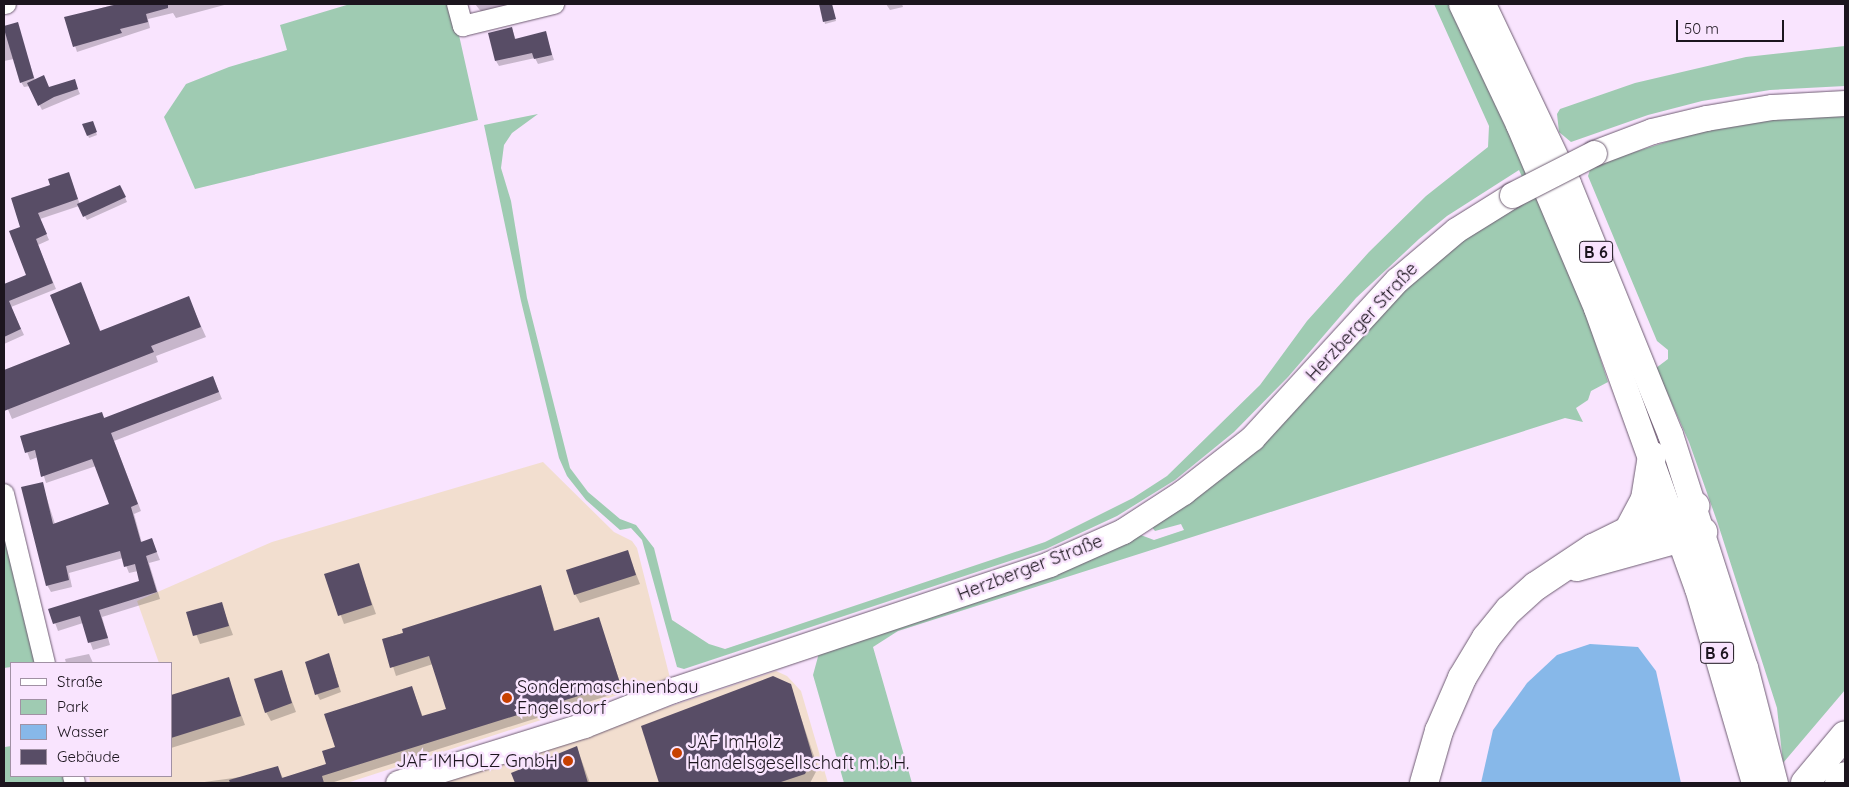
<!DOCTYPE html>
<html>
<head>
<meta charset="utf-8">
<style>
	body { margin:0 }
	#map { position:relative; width:1849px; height:787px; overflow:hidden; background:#f9e4fe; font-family:Quicksand,sans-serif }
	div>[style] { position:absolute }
	.commercial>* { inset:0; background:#f2decf }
	.green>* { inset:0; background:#9fcbb2 }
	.water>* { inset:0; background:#87b8e9 }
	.shadow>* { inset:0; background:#0003 }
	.building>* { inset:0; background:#584d66 }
	.roads { filter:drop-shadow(0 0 1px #6e5c72) drop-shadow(0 0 1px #6e5c72) }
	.minor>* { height:20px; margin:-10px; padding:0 10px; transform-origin:10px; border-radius:10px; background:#fff }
	.major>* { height:25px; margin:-12.5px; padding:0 12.5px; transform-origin:12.5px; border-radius:12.5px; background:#fff }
	.highway>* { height:28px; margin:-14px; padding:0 14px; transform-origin:14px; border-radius:14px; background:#fff }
	.bridges { filter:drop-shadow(0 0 1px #6e5c72) drop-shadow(0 0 1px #6e5c72) }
	.major-bridge>* { height:25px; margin:-12.5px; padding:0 12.5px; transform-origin:12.5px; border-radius:12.5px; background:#fff }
	.dots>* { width:14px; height:14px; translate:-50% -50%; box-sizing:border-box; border:2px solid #f9e4fe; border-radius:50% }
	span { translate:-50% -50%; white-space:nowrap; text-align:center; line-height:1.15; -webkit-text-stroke:5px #f9e4fe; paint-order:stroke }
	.shield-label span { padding:1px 4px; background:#f9e4fe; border:1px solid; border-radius:4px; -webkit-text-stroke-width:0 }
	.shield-label { font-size:16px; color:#1c151e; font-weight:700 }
	.street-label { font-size:18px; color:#1c151e }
	.poi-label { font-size:18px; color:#1c151e }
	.left { translate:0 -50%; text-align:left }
	.right { translate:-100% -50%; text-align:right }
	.frame { position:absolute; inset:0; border:5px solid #1c151e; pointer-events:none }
	.legend { position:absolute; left:10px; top:662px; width:162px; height:115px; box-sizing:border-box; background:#f9e4fe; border:1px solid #a191a4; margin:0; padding:6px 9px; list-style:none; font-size:15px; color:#1c151e }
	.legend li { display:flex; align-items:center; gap:10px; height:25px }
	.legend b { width:25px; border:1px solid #a191a4 }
	.scale { position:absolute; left:1676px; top:20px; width:108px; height:22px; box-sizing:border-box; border:2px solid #1c151e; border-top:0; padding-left:6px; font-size:15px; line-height:18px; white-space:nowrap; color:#1c151e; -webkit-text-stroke:4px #f9e4fe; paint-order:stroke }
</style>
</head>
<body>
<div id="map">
	<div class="commercial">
		<i style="clip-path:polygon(543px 462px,614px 532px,632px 541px,637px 548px,670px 678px,347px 783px,90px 783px,89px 776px,171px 776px,171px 663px,159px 663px,137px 601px,272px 542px)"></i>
		<i style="clip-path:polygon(776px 671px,787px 676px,801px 691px,828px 783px,440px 783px)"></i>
	</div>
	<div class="green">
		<i style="clip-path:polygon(350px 4px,452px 4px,478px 120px,195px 189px,164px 117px,186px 84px,229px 67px,287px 50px,280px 25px)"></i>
		<i style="clip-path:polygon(1434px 4px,1451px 4px,1476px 55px,1584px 308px,1608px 382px,1591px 391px,1588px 400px,1576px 408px,1583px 422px,1565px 418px,898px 631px,873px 647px,912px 783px,844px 783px,813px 675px,819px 653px,1138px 534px,1154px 540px,1184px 530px,1181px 524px,1155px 531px,1150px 525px,1432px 259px,1531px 197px,1519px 170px,1447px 216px,1419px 239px,1356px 298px,1288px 377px,1234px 432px,1175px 480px,1117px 516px,1046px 549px,684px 669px,677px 667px,642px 540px,631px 528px,620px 530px,586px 500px,567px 476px,559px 458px,521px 301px,484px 125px,538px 114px,512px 133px,504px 145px,501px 168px,511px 201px,527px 298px,570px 468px,588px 492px,620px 519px,636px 525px,654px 548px,672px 620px,709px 644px,725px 649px,1045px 542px,1133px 498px,1167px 476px,1260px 385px,1307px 321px,1369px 252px,1426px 196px,1488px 147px,1489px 126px)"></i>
		<i style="clip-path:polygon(1845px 46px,1845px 86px,1770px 90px,1702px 101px,1648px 115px,1571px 142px,1559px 132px,1557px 114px,1560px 109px,1635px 83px,1746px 57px)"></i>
		<i style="clip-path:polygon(1845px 114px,1845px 690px,1783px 763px,1777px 708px,1718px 524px,1689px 442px,1656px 368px,1668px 359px,1668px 350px,1657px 341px,1588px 176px,1590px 170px,1606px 161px,1707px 129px,1773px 118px)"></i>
		<i style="clip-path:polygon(4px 523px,37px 662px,11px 663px,11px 667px,4px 668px)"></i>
		<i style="clip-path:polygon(4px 744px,5px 747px,11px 746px,11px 776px,67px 776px,68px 783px,4px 783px)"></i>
	</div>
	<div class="water">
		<i style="clip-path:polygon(1590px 644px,1638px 647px,1656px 671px,1681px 783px,1481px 783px,1493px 730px,1527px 683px,1557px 655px)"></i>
	</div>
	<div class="shadow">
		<i style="clip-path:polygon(116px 4px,228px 4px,176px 18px,173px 13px,148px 19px,150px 28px,77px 52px,66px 18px)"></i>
		<i style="clip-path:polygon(475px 4px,508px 4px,508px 7px,483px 14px)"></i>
		<i style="clip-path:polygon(831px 4px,836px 21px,825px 24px,821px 6px)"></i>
		<i style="clip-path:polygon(902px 4px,903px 7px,890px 10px,886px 4px)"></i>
		<i style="clip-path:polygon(17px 24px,35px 80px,49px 88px,74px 80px,80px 94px,42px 110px,30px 86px,24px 87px,21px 82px,14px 59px,4px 61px,4px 26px)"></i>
		<i style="clip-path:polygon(512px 29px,516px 40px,545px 32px,554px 60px,538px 64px,535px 58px,499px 66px,496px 61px)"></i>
		<i style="clip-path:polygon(93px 124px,97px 135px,89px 138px,84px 125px)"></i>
		<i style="clip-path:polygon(68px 174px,80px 204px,122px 190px,127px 202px,87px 220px,79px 206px,40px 219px,49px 240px,38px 245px,56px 289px,11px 307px,24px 335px,4px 344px,4px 285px,28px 275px,21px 227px,52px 186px)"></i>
		<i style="clip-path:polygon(80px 284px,101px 332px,188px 297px,206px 337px,156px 356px,158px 362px,12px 419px,4px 400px,4px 371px,71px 344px)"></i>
		<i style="clip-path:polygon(213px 377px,222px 399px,114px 441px,141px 511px,134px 514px,142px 543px,152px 540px,160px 560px,149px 563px,160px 599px,102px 617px,110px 645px,93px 650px,83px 623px,58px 631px,50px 609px,141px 582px,138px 571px,129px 573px,123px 558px,69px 573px,72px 587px,51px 592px,47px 585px,42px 483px,55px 524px,110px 505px,96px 466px,46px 483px,38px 457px,30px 460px,22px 437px,102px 414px,105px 419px)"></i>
		<i style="clip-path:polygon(627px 551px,640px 584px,580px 603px,575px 594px)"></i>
		<i style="clip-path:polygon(358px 564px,376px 614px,344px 624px,326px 575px)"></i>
		<i style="clip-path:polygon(541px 587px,555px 632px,598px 618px,623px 691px,331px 783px,197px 783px,248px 776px,278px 768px,283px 778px,327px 765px,336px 748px,412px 688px,423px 717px,448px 710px,433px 664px,396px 676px,384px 639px)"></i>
		<i style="clip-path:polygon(221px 603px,233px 635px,200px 644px,188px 613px)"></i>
		<i style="clip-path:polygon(89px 654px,93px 663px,66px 663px,65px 659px)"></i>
		<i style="clip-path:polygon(329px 655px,341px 692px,320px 700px,317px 694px)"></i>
		<i style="clip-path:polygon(281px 672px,296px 712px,271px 721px,266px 712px)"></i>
		<i style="clip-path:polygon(228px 679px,245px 725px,171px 748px,171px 696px)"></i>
		<i style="clip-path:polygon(790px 685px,818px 768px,810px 783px,661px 783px,643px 727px)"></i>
		<i style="clip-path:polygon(577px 748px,590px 783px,516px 783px,513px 773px)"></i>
	</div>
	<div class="building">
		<i style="clip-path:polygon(118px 4px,168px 4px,168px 8px,146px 14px,148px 22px,120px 29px,122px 33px,73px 47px,64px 17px)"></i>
		<i style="clip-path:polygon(819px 4px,832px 4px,836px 19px,823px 22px)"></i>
		<i style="clip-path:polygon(18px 22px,34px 78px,20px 83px,4px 29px,4px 26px)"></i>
		<i style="clip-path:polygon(512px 27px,515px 39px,546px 31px,552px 55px,534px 59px,532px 53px,495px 61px,488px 33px)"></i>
		<i style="clip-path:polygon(44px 75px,49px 87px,75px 79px,78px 89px,54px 97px,38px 106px,27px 83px)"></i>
		<i style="clip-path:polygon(93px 121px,97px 132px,87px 136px,82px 124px)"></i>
		<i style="clip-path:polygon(69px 172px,78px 199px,38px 213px,47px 234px,36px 239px,53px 283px,9px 301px,21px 329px,4px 337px,4px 284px,26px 275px,9px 231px,20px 227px,11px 198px,50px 185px,48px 179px)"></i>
		<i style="clip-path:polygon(120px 185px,126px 197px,83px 217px,77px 204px)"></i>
		<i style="clip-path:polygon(81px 282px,100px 331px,189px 296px,201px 327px,151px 346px,154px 352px,4px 411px,4px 370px,70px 344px,50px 295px)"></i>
		<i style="clip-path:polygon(213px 376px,219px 392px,111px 433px,138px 504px,131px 507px,141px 542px,152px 538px,157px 552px,146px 556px,157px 592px,99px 610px,108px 638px,88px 643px,80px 616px,53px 624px,48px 609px,139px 581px,135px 564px,124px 567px,120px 551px,66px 566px,69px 580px,46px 586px,21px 487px,43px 482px,53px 524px,109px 504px,92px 459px,41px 477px,35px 450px,25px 453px,20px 436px,102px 412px,104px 418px)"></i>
		<i style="clip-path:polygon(628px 550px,636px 575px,574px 595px,566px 570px)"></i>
		<i style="clip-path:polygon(359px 563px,372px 605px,338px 616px,324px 574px)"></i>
		<i style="clip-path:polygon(541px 585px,554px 631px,599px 617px,620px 683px,322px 776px,324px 783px,230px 783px,229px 780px,278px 766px,282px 778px,326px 764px,322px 751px,335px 747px,324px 714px,412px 686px,422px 716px,446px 709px,429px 656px,390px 668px,382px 639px,403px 633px,402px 629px)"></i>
		<i style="clip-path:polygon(222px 602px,229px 626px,193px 636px,186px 612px)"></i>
		<i style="clip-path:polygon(329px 653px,339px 687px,315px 695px,305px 662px)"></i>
		<i style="clip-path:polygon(282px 670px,292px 703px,265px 713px,254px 679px)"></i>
		<i style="clip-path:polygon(773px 676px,791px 684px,813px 758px,805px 774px,778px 783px,659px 783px,641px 726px)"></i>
		<i style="clip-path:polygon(229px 677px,241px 716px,171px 738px,171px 695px)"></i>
		<i style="clip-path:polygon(577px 746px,588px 783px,515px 783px,511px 773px)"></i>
	</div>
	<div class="roads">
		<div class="minor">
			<i style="left:4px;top:4px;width:2px"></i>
			<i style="left:457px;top:4px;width:23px;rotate:75deg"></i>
			<i style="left:463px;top:26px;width:94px;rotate:-13.6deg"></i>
			<i style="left:4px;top:494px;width:174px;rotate:76.4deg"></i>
			<i style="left:73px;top:776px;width:7px;rotate:74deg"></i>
		</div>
		<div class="major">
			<i style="left:1461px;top:4px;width:133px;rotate:64.6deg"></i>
			<i style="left:1518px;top:124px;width:200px;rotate:67deg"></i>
			<i style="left:1596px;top:308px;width:298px;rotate:70.2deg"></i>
			<i style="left:1697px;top:588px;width:203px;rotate:73.7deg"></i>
			<i style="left:1483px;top:4px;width:198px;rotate:64.6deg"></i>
			<i style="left:1568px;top:183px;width:271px;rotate:67.9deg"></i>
			<i style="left:1670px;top:434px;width:245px;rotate:72.2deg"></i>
			<i style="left:1745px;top:667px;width:120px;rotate:75.5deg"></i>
			<i style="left:1594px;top:153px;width:62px;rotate:-20.8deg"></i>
			<i style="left:1652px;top:131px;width:56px;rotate:-13.5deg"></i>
			<i style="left:1706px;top:118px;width:67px;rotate:-9.5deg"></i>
			<i style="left:1772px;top:107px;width:73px;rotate:-3.1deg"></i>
			<i style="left:398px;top:783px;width:195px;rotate:-17.3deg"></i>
			<i style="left:584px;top:725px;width:96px;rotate:-21.5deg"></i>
			<i style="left:673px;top:690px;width:397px;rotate:-18.5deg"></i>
			<i style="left:1049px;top:564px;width:81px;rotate:-24deg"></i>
			<i style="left:1123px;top:531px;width:72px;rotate:-33deg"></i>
			<i style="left:1183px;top:492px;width:88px;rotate:-38deg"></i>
			<i style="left:1252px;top:438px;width:214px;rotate:-47.5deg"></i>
			<i style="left:1397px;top:280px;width:77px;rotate:-40.3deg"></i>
			<i style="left:1456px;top:230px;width:66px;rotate:-32deg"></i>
		</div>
		<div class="highway">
			<i style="left:1628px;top:531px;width:36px;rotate:-62deg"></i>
			<i style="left:1645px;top:499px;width:44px;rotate:-80.8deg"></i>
			<i style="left:1577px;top:567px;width:131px;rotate:-15.5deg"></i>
			<i style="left:1424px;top:783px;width:54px;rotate:-73.9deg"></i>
			<i style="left:1439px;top:731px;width:58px;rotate:-66.5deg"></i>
			<i style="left:1462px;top:678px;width:47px;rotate:-59deg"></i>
			<i style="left:1486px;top:638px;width:36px;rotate:-51deg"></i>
			<i style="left:1509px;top:610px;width:36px;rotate:-42deg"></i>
			<i style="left:1536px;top:586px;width:69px;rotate:-33.7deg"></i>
			<i style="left:1593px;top:548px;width:39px;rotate:-26deg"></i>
			<i style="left:1628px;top:531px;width:72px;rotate:-20.5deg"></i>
			<i style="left:1805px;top:783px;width:62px;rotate:-50.2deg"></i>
			<i style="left:1839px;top:783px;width:9px;rotate:-49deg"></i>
		</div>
	</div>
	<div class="bridges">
		<div class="major-bridge">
			<i style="left:1512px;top:195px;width:92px;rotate:-27.1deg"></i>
		</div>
	</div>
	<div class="dots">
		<i style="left:507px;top:698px;background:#c74001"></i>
		<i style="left:677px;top:753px;background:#c74001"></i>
		<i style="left:568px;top:761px;background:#c74001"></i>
	</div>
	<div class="shield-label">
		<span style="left:1596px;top:252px">B 6</span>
		<span style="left:1717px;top:653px">B 6</span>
	</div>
	<div class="street-label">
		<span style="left:1362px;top:322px;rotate:-47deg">Herzberger Straße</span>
		<span style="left:1030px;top:568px;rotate:-21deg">Herzberger Straße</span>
	</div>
	<div class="poi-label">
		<span class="left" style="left:517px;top:698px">Sondermaschinenbau<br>Engelsdorf</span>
		<span class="left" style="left:687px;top:753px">JAF ImHolz<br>Handelsgesellschaft m.b.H.</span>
		<span class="right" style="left:558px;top:761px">JAF IMHOLZ GmbH</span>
	</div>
	<div class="frame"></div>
	<ul class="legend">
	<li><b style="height:6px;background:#fff"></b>Straße</li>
	<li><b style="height:14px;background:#9fcbb2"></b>Park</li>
	<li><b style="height:14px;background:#87b8e9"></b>Wasser</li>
	<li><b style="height:14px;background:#584d66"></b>Gebäude</li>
	</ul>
	<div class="scale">50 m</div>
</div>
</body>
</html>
